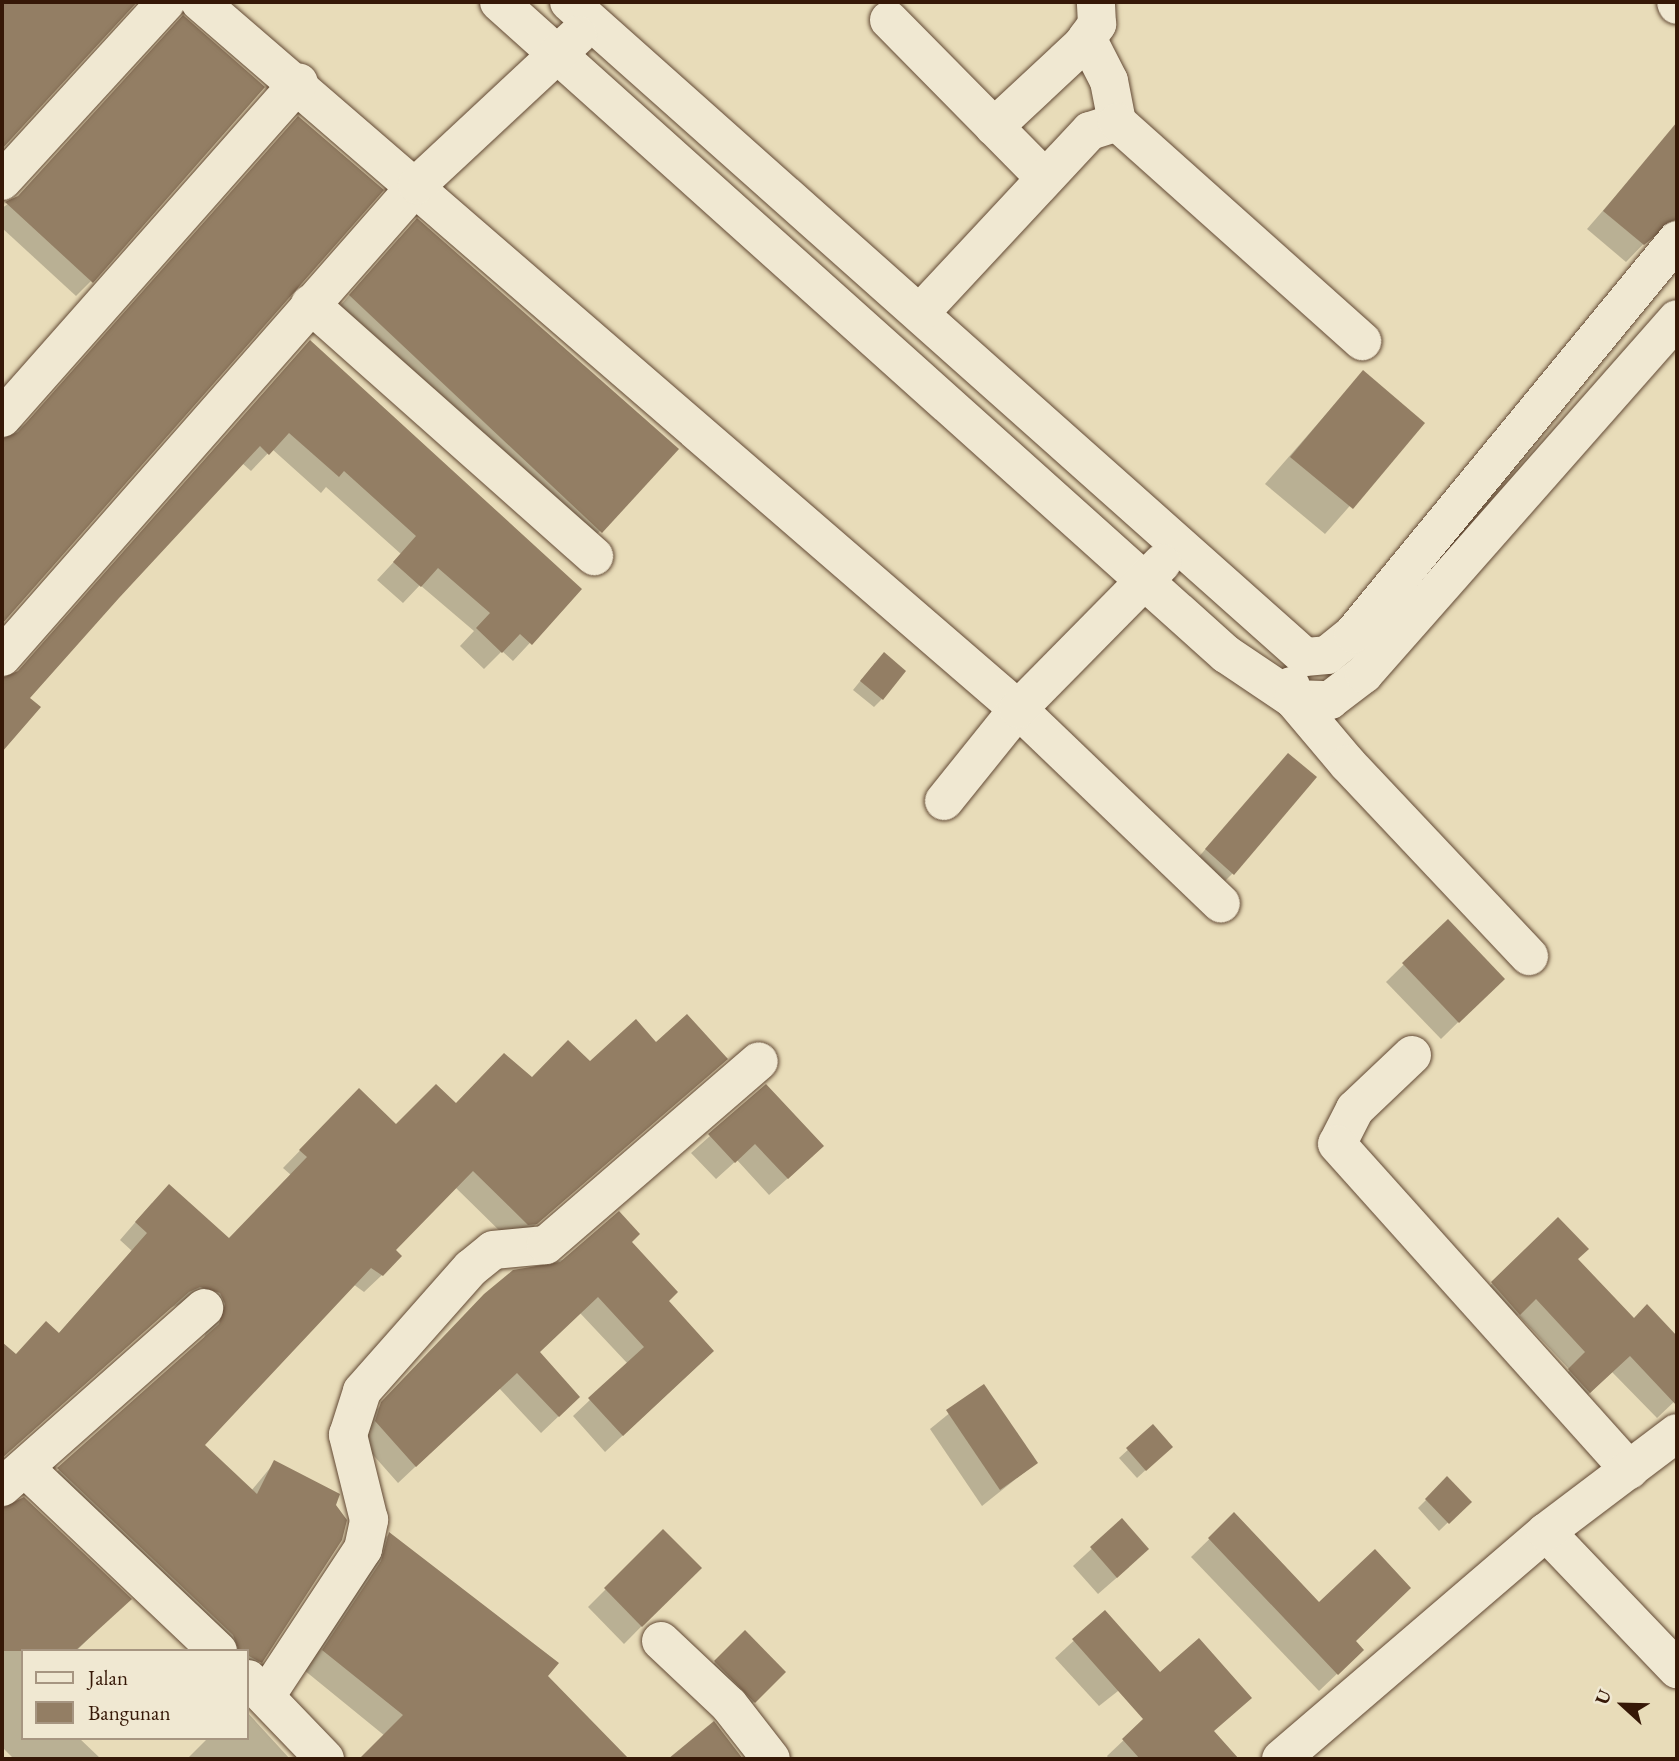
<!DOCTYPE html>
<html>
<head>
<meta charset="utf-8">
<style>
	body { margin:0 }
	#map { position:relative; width:1679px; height:1761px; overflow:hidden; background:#e8dcb9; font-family:"EB Garamond",serif }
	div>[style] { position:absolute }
	.shadow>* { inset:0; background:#0003 }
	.building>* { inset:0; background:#937e64 }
	.roads { filter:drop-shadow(0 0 2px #624934) drop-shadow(0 0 2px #624934) }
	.minor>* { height:38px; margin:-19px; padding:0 19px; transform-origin:19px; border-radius:19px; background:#f0e8d2 }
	span { translate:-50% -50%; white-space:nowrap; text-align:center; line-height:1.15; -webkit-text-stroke:5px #f0e8d2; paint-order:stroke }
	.frame { position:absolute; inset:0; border:4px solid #361807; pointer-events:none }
	.legend { position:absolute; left:21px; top:1649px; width:228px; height:91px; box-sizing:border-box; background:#f0e8d2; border:2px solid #a69581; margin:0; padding:9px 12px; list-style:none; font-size:21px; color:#361807 }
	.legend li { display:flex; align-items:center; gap:14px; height:35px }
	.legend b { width:35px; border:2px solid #a69581 }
	.north { position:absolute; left:1588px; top:1670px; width:70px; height:70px; -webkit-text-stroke:5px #f0e8d2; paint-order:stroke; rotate:292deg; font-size:19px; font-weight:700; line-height:28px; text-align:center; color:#361807 }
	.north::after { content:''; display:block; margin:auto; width:24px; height:32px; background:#361807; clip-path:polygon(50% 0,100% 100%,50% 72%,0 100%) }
</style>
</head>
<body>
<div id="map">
	<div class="shadow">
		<i style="clip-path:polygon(2px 2px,137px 2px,2px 147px)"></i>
		<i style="clip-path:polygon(1665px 139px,1677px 150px,1677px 209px,1626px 262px,1587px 229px)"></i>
		<i style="clip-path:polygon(381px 190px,2px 622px,2px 439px)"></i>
		<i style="clip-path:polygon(17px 198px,91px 281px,76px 296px,2px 228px,2px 208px)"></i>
		<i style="clip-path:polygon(399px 238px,677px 449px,583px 549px,333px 314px)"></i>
		<i style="clip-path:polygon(293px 360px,580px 589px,513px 661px,502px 651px,484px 669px,460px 646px,474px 631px,420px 585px,403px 603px,377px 580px,401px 554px,326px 487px,321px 493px,272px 449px,251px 471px,242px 463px,118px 597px,28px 698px,38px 707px,2px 748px,2px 679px,16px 674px)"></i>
		<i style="clip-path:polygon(1363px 372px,1423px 423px,1325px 534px,1265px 484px)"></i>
		<i style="clip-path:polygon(875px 663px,882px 699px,874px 707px,853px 690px)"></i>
		<i style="clip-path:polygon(1288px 755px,1233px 873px,1215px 891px,1189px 868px)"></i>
		<i style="clip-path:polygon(1448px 921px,1502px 979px,1441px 1039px,1386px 982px)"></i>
		<i style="clip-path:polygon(656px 1044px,726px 1059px,518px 1240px,510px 1241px,455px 1187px,394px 1250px,382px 1275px,364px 1292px,353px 1284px,203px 1445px,251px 1491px,275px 1462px,260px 1661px,247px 1675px,247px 1651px,215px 1651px,41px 1486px,203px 1341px,209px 1322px,182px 1303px,170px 1308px,2px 1458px,2px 1345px,15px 1356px,58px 1334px,132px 1251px,120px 1240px,152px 1203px,229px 1240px,291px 1175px,283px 1168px,359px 1090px,396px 1127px)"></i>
		<i style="clip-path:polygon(766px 1086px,804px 1164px,769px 1195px,737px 1160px,716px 1179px,691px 1153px)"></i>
		<i style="clip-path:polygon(1558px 1220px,1576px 1259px,1633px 1321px,1647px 1307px,1677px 1339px,1677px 1399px,1657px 1418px,1612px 1372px,1573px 1409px,1553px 1387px,1570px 1370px,1518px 1315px,1502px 1330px,1475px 1300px)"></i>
		<i style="clip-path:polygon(630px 1243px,667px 1301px,695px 1368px,605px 1452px,573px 1416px,628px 1364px,580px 1313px,538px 1352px,561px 1414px,541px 1433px,499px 1388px,398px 1483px,359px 1439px,365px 1421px,514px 1272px)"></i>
		<i style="clip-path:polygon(983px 1386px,1036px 1463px,982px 1506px,930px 1429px)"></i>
		<i style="clip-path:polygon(1153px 1427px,1162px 1455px,1137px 1478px,1119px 1458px)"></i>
		<i style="clip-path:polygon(1447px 1479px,1469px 1502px,1439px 1531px,1418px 1508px)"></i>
		<i style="clip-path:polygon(2px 1509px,112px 1616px,76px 1651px,23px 1651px,23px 1738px,79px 1738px,101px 1759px,14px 1759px,2px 1747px)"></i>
		<i style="clip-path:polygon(1234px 1515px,1362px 1650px,1319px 1691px,1191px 1557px)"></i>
		<i style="clip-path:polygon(1122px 1521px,1129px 1567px,1098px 1594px,1073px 1566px)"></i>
		<i style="clip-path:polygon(663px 1532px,699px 1568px,624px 1644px,588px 1607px)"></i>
		<i style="clip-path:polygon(389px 1534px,545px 1676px,627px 1759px,361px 1759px,385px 1736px,304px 1670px,370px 1553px)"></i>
		<i style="clip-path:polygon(1105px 1612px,1132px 1680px,1099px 1706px,1055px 1658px)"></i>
		<i style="clip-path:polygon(745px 1632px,784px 1672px,737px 1719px,698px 1679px)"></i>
		<i style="clip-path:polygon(247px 1712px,290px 1759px,187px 1759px,208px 1738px,247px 1738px)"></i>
		<i style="clip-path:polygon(1146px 1719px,1176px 1759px,1109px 1759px,1107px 1756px)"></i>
	</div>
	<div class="building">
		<i style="clip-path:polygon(2px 2px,137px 2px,2px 149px)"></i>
		<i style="clip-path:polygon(183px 15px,265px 87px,93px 283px,5px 202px,18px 196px)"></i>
		<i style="clip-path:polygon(298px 116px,384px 190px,2px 624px,2px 439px,18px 432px)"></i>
		<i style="clip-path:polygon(1677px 122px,1677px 218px,1644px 245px,1603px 211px)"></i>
		<i style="clip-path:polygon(417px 218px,679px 449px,602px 533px,349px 295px)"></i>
		<i style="clip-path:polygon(310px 340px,582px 589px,532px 645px,520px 634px,502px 653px,476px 628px,490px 613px,438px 568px,421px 587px,393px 562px,416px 536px,344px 471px,339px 477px,289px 433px,269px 455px,260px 446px,119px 598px,30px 698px,41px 707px,2px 752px,2px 678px,18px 671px)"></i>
		<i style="clip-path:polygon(1363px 370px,1425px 423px,1353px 509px,1290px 457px)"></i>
		<i style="clip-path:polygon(884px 652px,906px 671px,883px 700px,860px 681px)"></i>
		<i style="clip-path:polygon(1288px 753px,1317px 777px,1234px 875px,1205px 849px)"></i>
		<i style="clip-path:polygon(1448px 919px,1505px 979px,1459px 1023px,1402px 963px)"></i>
		<i style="clip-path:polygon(687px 1014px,728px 1059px,537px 1224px,528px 1225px,473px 1171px,396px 1250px,402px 1256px,383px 1276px,371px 1268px,205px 1445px,257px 1494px,274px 1460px,340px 1494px,336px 1505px,347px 1520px,342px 1540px,262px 1663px,239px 1651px,233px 1635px,57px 1468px,219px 1324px,225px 1304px,220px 1293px,200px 1287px,189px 1292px,2px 1458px,2px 1342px,16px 1354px,46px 1321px,59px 1333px,147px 1233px,135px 1222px,169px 1184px,229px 1238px,307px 1157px,299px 1150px,359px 1088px,396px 1124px,436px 1084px,456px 1103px,504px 1053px,532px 1077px,568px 1040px,590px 1061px,636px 1019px,656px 1042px)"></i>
		<i style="clip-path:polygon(766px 1084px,824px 1146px,788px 1179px,755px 1144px,735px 1163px,708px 1134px)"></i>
		<i style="clip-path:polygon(619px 1211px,640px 1234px,632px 1242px,678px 1292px,669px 1301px,714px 1351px,623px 1436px,588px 1398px,644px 1347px,598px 1297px,540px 1352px,580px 1397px,559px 1417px,517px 1373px,416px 1467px,375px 1421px,381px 1402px,484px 1294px,513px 1270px,560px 1262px)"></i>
		<i style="clip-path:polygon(1558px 1217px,1589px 1249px,1578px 1259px,1634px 1318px,1647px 1304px,1677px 1336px,1677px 1406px,1630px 1356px,1590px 1393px,1568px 1369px,1585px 1352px,1536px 1299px,1520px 1315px,1491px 1282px)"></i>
		<i style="clip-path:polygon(984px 1384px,1038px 1463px,1000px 1490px,946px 1410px)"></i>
		<i style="clip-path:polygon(1153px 1424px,1173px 1447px,1146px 1471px,1126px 1448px)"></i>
		<i style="clip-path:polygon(1447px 1476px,1472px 1502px,1449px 1524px,1425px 1499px)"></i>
		<i style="clip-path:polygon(24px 1497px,132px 1599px,75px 1651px,2px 1651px,2px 1508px)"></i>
		<i style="clip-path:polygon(1234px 1512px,1319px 1602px,1375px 1549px,1411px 1588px,1356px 1641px,1364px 1650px,1338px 1675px,1208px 1538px)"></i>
		<i style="clip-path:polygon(1122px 1518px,1149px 1549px,1117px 1578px,1090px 1547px)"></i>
		<i style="clip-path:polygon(663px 1529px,702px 1568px,642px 1627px,604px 1588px)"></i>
		<i style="clip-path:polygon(389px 1532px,559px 1663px,548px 1676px,629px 1759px,359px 1759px,403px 1715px,322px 1650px,381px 1561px)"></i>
		<i style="clip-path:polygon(1105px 1610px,1160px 1672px,1199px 1638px,1252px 1698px,1214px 1731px,1239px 1759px,1140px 1759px,1122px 1739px,1143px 1719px,1072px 1639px)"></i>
		<i style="clip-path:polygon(745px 1630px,786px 1672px,755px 1703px,714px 1661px)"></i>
		<i style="clip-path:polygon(714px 1721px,743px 1759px,668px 1759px)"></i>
	</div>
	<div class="roads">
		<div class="minor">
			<i style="left:200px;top:2px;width:1081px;rotate:40.84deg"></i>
			<i style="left:1018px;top:709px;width:281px;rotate:43.8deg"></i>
			<i style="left:499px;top:2px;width:977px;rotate:41.89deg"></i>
			<i style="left:1226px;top:654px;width:81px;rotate:33.9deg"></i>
			<i style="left:1293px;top:699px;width:37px;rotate:2deg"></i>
			<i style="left:1330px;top:700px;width:43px;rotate:-37.4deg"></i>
			<i style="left:1364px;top:674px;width:473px;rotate:-48.6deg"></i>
			<i style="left:569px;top:2px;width:985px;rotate:41.67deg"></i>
			<i style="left:1305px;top:657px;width:22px;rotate:-5deg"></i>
			<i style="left:1327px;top:655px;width:33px;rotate:-39deg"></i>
			<i style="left:1353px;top:634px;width:510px;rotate:-50.57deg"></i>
			<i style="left:1676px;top:2px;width:3px;rotate:72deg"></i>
			<i style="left:889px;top:20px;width:222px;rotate:45.4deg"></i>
			<i style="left:1087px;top:38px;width:48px;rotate:62.9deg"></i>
			<i style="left:1109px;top:81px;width:42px;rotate:79deg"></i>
			<i style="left:994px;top:127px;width:120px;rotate:-43deg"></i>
			<i style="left:1082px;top:45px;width:26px;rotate:-54deg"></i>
			<i style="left:1097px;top:24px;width:22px;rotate:-93deg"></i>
			<i style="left:2px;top:181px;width:243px;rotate:-47.5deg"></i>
			<i style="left:310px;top:304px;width:380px;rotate:41.6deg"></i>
			<i style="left:920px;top:313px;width:249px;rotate:-47deg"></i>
			<i style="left:1090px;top:131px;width:28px;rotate:-18deg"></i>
			<i style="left:1117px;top:122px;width:329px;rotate:41.8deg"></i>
			<i style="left:2px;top:418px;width:448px;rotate:-48.5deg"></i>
			<i style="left:2px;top:657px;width:628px;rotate:-48.68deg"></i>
			<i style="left:417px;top:185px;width:220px;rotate:-43deg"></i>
			<i style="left:1291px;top:686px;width:13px;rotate:81deg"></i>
			<i style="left:1293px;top:699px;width:85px;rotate:49.8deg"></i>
			<i style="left:1348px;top:764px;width:264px;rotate:46.7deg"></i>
			<i style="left:944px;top:801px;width:118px;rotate:-51.2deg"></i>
			<i style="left:1018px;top:709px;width:205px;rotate:-45.4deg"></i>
			<i style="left:1412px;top:1055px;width:79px;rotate:136.5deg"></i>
			<i style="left:1355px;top:1109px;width:39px;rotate:117deg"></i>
			<i style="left:1337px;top:1144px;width:438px;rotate:48.1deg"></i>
			<i style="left:25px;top:1468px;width:266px;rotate:43.5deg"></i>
			<i style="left:2px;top:1487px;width:270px;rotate:-41.5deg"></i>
			<i style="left:1546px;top:1532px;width:190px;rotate:46.3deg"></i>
			<i style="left:661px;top:1641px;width:93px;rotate:43.3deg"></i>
			<i style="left:729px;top:1705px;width:68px;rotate:52.1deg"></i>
			<i style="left:248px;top:1679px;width:111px;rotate:46.1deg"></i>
			<i style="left:266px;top:1696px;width:176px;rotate:-56.6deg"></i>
			<i style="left:363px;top:1549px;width:30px;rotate:-78deg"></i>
			<i style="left:369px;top:1520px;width:88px;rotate:-103.9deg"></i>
			<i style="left:348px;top:1435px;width:46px;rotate:-72.3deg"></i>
			<i style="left:362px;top:1391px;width:164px;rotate:-48.5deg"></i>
			<i style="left:471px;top:1268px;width:28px;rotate:-39deg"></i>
			<i style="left:493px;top:1250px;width:53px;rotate:-5.4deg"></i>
			<i style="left:546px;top:1245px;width:281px;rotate:-40.8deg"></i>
			<i style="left:1281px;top:1759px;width:349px;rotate:-40.6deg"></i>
			<i style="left:1546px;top:1532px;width:164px;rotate:-37.1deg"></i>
		</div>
	</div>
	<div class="frame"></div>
	<ul class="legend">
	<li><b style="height:9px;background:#f0e8d2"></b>Jalan</li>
	<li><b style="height:19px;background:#937e64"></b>Bangunan</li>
	</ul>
	<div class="north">U</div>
</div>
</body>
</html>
